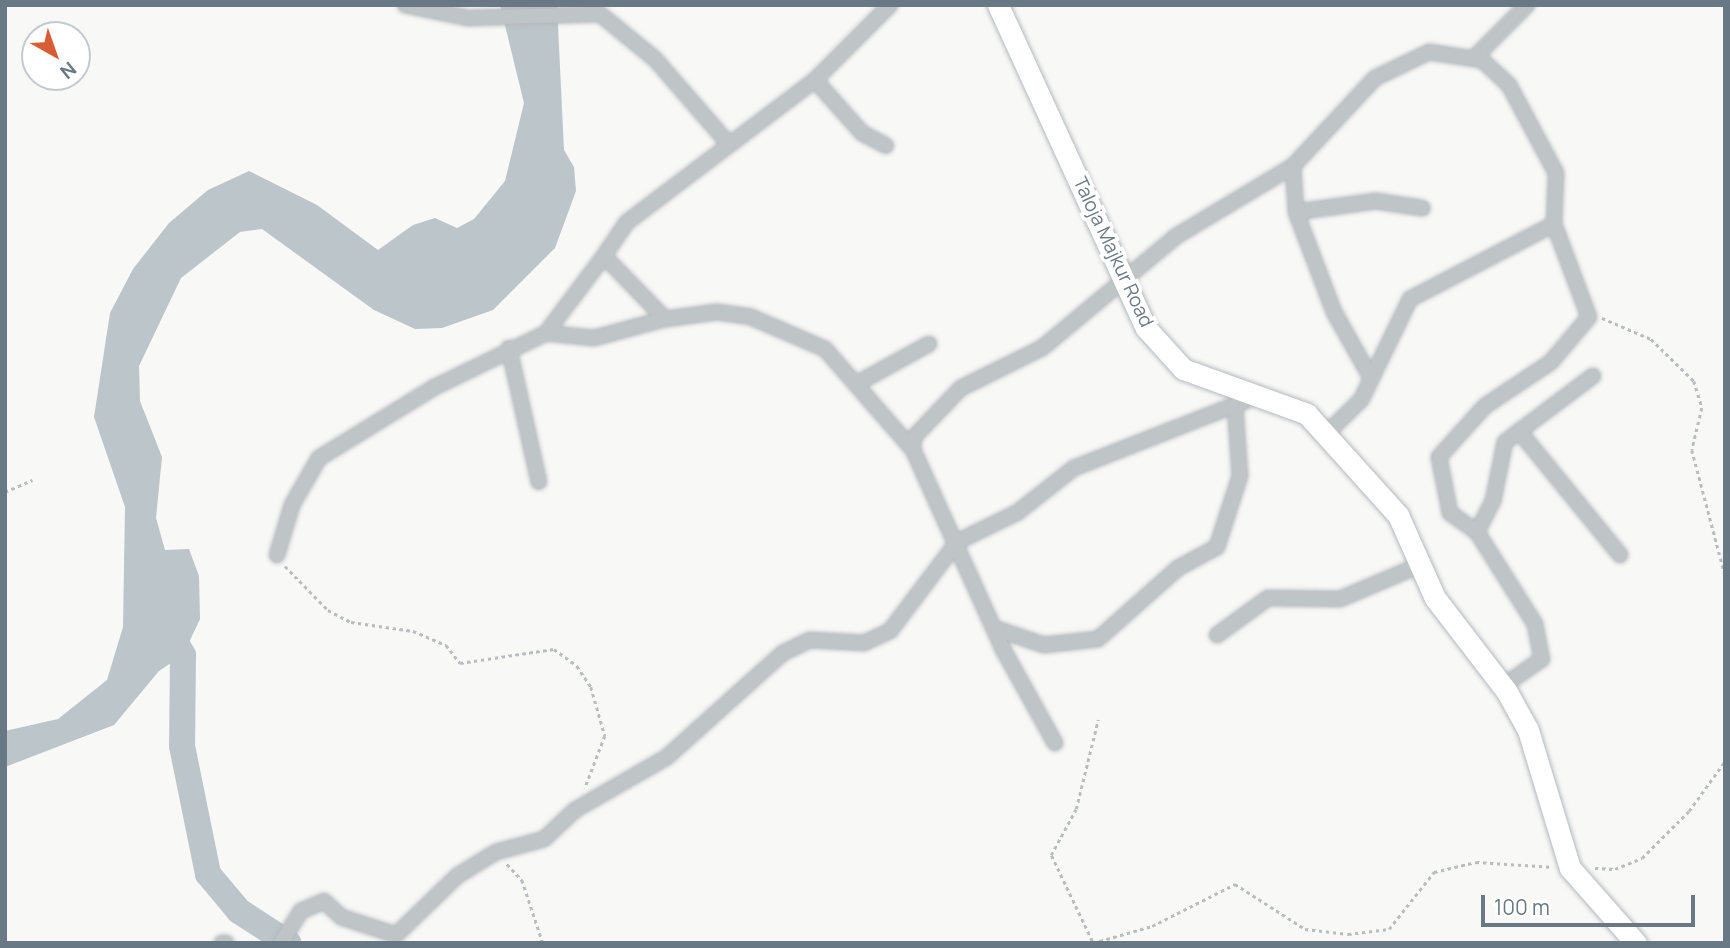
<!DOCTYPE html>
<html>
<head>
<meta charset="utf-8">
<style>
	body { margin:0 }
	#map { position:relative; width:1730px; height:948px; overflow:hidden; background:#f8f8f6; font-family:Manrope,sans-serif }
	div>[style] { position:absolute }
	.water>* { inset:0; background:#bbc5ca }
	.river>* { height:26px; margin:-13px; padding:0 13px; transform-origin:13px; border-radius:13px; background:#bbc5ca }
	.path>* { height:2.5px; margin-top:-1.25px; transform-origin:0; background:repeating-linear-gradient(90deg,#babdbf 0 3.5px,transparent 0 7px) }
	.roads { filter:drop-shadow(0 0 2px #b4b9be) drop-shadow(0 0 2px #b4b9be) }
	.street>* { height:14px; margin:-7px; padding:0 7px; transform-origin:7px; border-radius:7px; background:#bfc4c7 }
	.secondary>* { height:21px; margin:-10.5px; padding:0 10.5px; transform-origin:10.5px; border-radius:10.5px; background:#fff }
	span { translate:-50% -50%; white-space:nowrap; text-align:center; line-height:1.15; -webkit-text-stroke:7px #fff; paint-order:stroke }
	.street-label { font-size:19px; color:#697885 }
	.frame { position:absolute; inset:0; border:7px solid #697885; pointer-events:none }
	.north { position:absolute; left:21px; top:21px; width:70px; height:70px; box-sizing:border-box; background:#fff; border:2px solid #c3c9ce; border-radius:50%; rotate:140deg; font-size:19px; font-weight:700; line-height:28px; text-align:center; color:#697885 }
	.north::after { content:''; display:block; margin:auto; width:24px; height:32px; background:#d85c36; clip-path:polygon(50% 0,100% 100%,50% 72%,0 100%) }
	.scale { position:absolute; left:1481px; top:895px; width:214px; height:32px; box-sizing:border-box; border:4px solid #697885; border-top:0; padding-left:9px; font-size:21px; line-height:24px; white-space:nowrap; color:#697885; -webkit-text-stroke:5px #fff; paint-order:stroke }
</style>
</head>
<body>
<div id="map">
	<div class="water">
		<i style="clip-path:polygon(500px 5px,557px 5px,564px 150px,574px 167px,576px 191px,555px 248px,493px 310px,442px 328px,415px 329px,374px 310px,262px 229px,240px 232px,181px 278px,139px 366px,140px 401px,162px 457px,156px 518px,165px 550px,189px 549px,199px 576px,200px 619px,183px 655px,159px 671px,114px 725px,5px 767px,5px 731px,58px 719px,107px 680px,123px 627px,125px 507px,94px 417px,110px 313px,133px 269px,169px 223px,208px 190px,249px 171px,317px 205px,378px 250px,413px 225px,435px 218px,457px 228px,474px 219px,505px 181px,524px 103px)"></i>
	</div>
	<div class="river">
		<i style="left:165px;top:624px;width:36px;rotate:60deg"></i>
		<i style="left:183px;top:655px;width:91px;rotate:90.6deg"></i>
		<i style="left:182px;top:746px;width:131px;rotate:78.5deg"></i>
		<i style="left:208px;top:874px;width:48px;rotate:50deg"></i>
		<i style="left:239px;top:911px;width:59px;rotate:33.1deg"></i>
	</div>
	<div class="path">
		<i style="left:1602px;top:318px;width:53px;rotate:23.2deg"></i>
		<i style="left:1651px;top:339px;width:60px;rotate:44.3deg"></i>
		<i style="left:1694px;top:381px;width:28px;rotate:73deg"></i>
		<i style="left:1702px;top:408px;width:43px;rotate:103.4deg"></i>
		<i style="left:1692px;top:450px;width:129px;rotate:75.2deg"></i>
		<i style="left:5px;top:492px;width:30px;rotate:-24deg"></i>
		<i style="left:285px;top:566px;width:62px;rotate:45.7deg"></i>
		<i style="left:328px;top:610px;width:26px;rotate:28deg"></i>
		<i style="left:351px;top:622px;width:63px;rotate:8.3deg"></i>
		<i style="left:413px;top:631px;width:36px;rotate:23deg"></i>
		<i style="left:446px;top:645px;width:23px;rotate:52deg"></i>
		<i style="left:460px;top:663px;width:95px;rotate:-8.5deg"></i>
		<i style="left:554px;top:649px;width:29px;rotate:36deg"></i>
		<i style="left:577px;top:666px;width:25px;rotate:56deg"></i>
		<i style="left:591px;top:687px;width:51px;rotate:74.1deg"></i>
		<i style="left:605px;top:736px;width:56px;rotate:111deg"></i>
		<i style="left:507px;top:864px;width:22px;rotate:47deg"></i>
		<i style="left:522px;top:880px;width:66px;rotate:71.6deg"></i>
		<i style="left:1595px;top:868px;width:20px;rotate:3deg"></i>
		<i style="left:1615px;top:869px;width:29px;rotate:-22deg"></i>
		<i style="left:1642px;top:858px;width:66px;rotate:-45deg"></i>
		<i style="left:1689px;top:811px;width:62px;rotate:-54.2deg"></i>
		<i style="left:1092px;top:941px;width:95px;rotate:-115.5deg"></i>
		<i style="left:1051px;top:855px;width:52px;rotate:-61.5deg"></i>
		<i style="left:1076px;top:809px;width:92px;rotate:-76.1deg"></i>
		<i style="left:1093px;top:943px;width:61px;rotate:-16.1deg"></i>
		<i style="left:1152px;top:926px;width:93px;rotate:-26.8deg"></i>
		<i style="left:1235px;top:884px;width:83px;rotate:32.7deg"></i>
		<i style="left:1305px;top:929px;width:43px;rotate:6.6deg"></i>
		<i style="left:1348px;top:934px;width:41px;rotate:-7deg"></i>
		<i style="left:1389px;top:929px;width:73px;rotate:-51.7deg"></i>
		<i style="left:1434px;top:872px;width:43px;rotate:-13.4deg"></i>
		<i style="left:1476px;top:862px;width:77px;rotate:3.7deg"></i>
	</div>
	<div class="roads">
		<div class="street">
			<i style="left:405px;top:5px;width:64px;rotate:11.7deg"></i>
			<i style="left:468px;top:18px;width:132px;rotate:-1.7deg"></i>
			<i style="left:600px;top:14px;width:71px;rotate:39.3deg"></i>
			<i style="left:655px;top:59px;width:110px;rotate:49.1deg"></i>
			<i style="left:890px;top:5px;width:106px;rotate:135deg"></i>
			<i style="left:815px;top:80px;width:236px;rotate:142.9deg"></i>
			<i style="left:627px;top:222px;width:41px;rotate:124.1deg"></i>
			<i style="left:604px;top:256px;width:88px;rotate:45.9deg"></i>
			<i style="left:665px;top:319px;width:52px;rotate:-7.7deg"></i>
			<i style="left:717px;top:312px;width:34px;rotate:8deg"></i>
			<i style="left:751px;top:317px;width:81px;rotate:23.4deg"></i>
			<i style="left:825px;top:349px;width:134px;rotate:48.9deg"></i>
			<i style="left:1474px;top:58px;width:75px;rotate:-45deg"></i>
			<i style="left:815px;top:80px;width:71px;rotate:48.4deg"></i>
			<i style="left:862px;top:133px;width:27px;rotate:28deg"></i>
			<i style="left:1293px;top:166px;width:46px;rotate:86.3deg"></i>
			<i style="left:1296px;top:212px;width:81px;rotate:-7.8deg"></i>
			<i style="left:1376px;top:201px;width:47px;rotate:8.7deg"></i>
			<i style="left:1296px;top:212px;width:107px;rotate:69.2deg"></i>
			<i style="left:1334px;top:312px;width:76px;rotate:60.7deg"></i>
			<i style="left:546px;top:333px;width:48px;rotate:5.9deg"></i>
			<i style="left:594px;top:338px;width:73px;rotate:-15deg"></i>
			<i style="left:509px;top:348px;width:137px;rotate:77.4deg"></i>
			<i style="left:858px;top:383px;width:81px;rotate:-28.8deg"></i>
			<i style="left:1519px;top:431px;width:160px;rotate:50.8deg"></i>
			<i style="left:1326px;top:434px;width:49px;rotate:-44.2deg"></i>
			<i style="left:1361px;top:400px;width:112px;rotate:-64.1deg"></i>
			<i style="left:1410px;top:299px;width:162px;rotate:-27.5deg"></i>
			<i style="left:1477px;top:532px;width:35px;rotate:-63deg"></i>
			<i style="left:1493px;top:501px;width:60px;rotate:-78.5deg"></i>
			<i style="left:1505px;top:442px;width:110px;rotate:-36.9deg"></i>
			<i style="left:277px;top:555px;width:52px;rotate:-73.3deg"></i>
			<i style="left:292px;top:505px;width:54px;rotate:-60.1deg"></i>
			<i style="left:319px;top:458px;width:136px;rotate:-31.5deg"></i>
			<i style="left:435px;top:387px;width:123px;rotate:-25.9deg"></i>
			<i style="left:546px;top:333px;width:96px;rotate:-53deg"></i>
			<i style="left:994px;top:628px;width:53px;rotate:18.8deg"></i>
			<i style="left:1044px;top:645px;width:54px;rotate:-6.3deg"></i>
			<i style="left:1098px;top:639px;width:107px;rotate:-41.6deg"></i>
			<i style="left:1178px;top:568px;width:44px;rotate:-28.3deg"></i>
			<i style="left:1217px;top:547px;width:75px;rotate:-72.1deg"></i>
			<i style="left:1240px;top:476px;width:71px;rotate:-94deg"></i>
			<i style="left:1217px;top:635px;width:63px;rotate:-36deg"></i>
			<i style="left:1268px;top:598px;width:72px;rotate:0.8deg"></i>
			<i style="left:1340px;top:599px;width:87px;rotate:-23deg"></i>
			<i style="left:1055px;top:743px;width:107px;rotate:-119deg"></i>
			<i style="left:1003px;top:649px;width:218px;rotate:-114.3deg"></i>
			<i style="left:913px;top:450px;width:13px;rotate:-86deg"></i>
			<i style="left:914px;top:437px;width:68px;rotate:-46.2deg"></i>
			<i style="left:961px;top:388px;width:90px;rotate:-26.3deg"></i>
			<i style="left:1042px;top:348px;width:173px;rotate:-39.8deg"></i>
			<i style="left:1175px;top:237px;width:138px;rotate:-31deg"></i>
			<i style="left:1293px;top:166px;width:120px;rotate:-47deg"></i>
			<i style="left:1375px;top:78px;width:60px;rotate:-25.7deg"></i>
			<i style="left:1429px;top:52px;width:54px;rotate:8.6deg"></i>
			<i style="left:1482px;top:60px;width:37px;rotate:43deg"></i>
			<i style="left:1509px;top:85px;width:100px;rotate:61.9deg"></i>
			<i style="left:1556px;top:173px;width:51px;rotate:92.2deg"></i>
			<i style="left:1554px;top:224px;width:99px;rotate:69.4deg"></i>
			<i style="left:1589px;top:317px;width:59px;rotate:130.2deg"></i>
			<i style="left:1551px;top:362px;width:79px;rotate:146.3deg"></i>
			<i style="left:1485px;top:406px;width:69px;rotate:132deg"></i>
			<i style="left:1439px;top:457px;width:57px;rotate:78.9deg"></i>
			<i style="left:1450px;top:513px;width:33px;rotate:35deg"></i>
			<i style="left:1477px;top:532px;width:109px;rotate:57.8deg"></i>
			<i style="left:1535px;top:624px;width:36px;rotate:79deg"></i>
			<i style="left:1542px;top:659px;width:47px;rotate:145.3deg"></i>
			<i style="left:222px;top:943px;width:4px"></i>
			<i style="left:281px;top:943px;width:38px;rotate:-58deg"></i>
			<i style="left:301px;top:911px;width:25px;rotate:-23deg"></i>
			<i style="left:324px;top:901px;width:23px;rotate:43deg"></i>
			<i style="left:341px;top:917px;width:58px;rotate:18.1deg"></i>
			<i style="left:396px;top:935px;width:85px;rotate:-44deg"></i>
			<i style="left:457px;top:876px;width:46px;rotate:-31.6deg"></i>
			<i style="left:496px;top:852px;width:50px;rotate:-15.2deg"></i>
			<i style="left:544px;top:839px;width:42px;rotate:-43.1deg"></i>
			<i style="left:575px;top:810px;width:106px;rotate:-29.9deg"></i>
			<i style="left:667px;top:757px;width:156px;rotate:-41.9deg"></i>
			<i style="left:783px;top:653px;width:30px;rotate:-26deg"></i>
			<i style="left:810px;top:640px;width:54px;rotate:3.2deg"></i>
			<i style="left:864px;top:643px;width:29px;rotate:-25deg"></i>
			<i style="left:890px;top:631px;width:111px;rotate:-53deg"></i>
			<i style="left:957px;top:542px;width:68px;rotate:-26.2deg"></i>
			<i style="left:1018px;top:512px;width:71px;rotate:-38.2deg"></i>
			<i style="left:1074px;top:468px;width:194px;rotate:-21.4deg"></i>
		</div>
		<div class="secondary">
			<i style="left:998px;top:5px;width:355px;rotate:65.4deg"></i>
			<i style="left:1146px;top:328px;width:55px;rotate:47.9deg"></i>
			<i style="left:1183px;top:369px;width:132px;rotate:19.9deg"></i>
			<i style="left:1307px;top:414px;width:136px;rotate:48deg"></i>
			<i style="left:1398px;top:515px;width:91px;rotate:66deg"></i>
			<i style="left:1435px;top:598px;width:118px;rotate:52.5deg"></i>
			<i style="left:1507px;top:692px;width:43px;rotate:61.1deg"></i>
			<i style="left:1528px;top:730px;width:144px;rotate:73.1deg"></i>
			<i style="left:1570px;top:868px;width:100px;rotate:48.7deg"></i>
		</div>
	</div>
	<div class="street-label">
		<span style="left:1113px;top:252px;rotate:65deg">Taloja Majkur Road</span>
	</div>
	<div class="frame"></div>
	<div class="north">N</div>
	<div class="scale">100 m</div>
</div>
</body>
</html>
